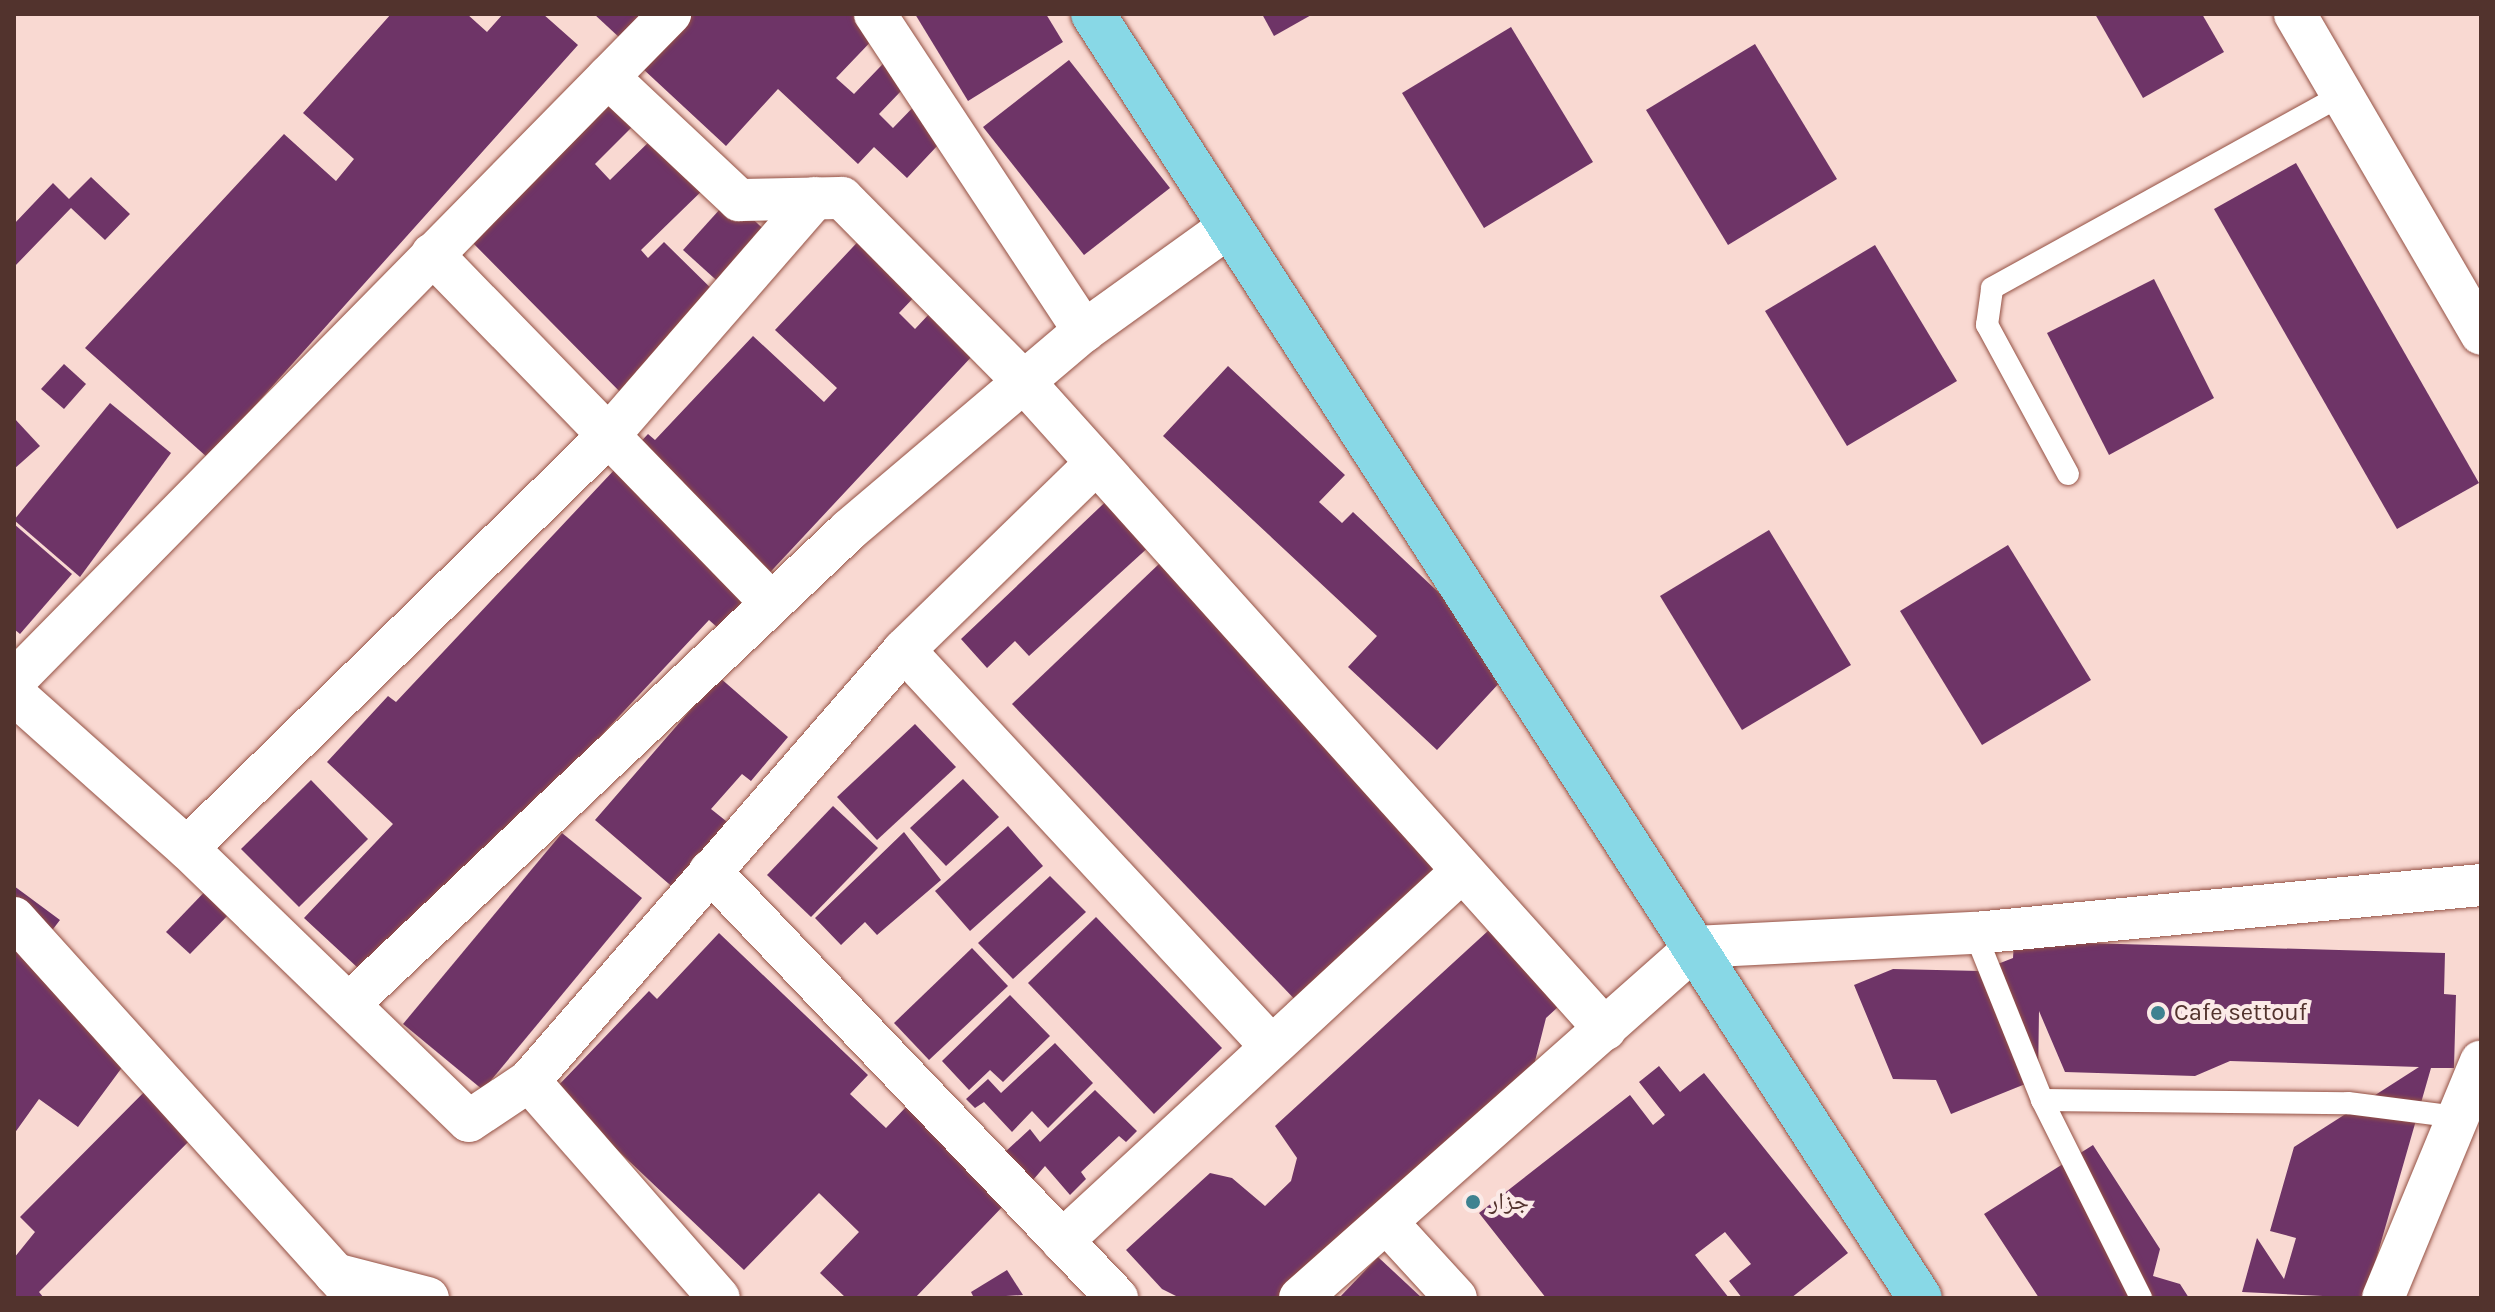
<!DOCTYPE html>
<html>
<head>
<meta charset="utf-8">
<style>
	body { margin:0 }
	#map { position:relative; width:2495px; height:1312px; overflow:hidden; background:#f9d9d2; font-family:Karla,"Noto Naskh Arabic",sans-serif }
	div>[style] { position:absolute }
	.building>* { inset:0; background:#6e3467 }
	.roads { filter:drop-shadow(0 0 2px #945144) drop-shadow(0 0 2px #945144) }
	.lane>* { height:22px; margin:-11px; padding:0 11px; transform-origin:11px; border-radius:11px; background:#fff }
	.street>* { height:42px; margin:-21px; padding:0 21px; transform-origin:21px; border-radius:21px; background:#fff }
	.primary>* { height:44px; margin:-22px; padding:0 22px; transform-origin:22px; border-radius:22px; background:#88d8e6 }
	.dots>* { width:22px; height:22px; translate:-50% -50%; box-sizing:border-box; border:4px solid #fbeae7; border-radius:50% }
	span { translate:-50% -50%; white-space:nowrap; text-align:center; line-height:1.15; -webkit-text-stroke:8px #fbeae7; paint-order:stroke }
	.poi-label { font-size:24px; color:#52332d }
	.left { translate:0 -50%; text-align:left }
	.frame { position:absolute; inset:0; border:16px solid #52332d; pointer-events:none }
</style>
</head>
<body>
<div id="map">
	<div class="building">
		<i style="clip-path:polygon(391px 14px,467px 14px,487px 32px,503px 14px,543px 14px,578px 45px,208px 458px,85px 348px,284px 134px,336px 181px,354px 159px,303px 113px)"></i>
		<i style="clip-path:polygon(594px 14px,645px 14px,621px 39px)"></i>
		<i style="clip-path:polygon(693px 14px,861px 14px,880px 32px,836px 78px,854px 94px,901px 45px,924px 67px,879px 114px,893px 128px,922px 98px,954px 128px,907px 178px,874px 147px,858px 164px,778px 89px,726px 146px,642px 68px)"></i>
		<i style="clip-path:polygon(915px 14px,1046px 14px,1063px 42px,968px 101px)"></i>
		<i style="clip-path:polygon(1262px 14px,1313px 14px,1274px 36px)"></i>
		<i style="clip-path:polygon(2095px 14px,2202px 14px,2224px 52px,2143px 98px)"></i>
		<i style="clip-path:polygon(1511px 27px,1593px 162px,1484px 228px,1402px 93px)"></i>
		<i style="clip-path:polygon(1755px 44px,1837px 179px,1728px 245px,1646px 110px)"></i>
		<i style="clip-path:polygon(1069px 60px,1170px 188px,1084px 255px,983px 127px)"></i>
		<i style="clip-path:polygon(617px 88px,644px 115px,595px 164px,610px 180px,659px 132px,710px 183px,641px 250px,648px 258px,664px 242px,727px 304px,629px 401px,469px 239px)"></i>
		<i style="clip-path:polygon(2296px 163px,2479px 483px,2397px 529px,2214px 209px)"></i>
		<i style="clip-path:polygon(91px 177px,130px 214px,105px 240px,71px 208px,14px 267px,14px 224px,53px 183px,69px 199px)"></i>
		<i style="clip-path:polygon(730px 198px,782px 246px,735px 297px,683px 250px)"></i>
		<i style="clip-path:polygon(882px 216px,940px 270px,899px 313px,915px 329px,931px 312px,975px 353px,718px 628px,709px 620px,372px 981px,304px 918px,393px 824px,327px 762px,388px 696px,396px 702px,648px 434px,655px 440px,753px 336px,824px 402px,837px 388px,775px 330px)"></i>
		<i style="clip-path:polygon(1875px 245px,1957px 381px,1847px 446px,1765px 311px)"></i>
		<i style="clip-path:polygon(2154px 279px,2214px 398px,2109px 455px,2047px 333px)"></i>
		<i style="clip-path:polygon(64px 364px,86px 384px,64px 409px,41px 389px)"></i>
		<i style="clip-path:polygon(1228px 366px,1345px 475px,1319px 502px,1342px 523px,1353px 512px,1516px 665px,1437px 750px,1348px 667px,1377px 636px,1163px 436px)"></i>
		<i style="clip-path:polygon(110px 403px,171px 453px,80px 577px,14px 520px)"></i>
		<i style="clip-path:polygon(14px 418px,40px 446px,14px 469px)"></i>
		<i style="clip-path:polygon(1119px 489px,1163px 534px,1029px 656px,1015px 641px,987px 668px,961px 639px)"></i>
		<i style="clip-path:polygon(14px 524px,72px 574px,20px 634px,14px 629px)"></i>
		<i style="clip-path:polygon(1769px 530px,1851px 665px,1742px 730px,1660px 596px)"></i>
		<i style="clip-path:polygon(1182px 542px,1443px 861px,1302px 1007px,1012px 704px)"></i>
		<i style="clip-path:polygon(2008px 545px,2091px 680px,1982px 745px,1900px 611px)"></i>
		<i style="clip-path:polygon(719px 677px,788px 737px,751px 781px,742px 774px,711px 809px,731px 825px,676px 890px,595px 820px)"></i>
		<i style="clip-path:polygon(915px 724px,956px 767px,877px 840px,837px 797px)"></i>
		<i style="clip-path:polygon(963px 779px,999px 817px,946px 866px,910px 828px)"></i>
		<i style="clip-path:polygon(311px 780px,368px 839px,299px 907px,241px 849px)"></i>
		<i style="clip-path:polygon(833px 806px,878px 848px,811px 917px,767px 875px)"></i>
		<i style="clip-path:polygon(1008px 826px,1043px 866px,970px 931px,935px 891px)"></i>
		<i style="clip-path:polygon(904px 832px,941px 880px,877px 935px,865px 922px,841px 945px,815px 918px)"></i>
		<i style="clip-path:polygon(562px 833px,642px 898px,483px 1090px,403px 1024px)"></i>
		<i style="clip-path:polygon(1050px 876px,1086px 912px,1013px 979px,978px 943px)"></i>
		<i style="clip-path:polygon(213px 883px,237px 906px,190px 954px,166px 932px)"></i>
		<i style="clip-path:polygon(14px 886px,60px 920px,37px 950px,132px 1054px,78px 1127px,39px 1099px,14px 1134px)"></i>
		<i style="clip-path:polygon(1096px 917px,1222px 1048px,1154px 1114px,1028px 983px)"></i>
		<i style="clip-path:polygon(1501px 919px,1571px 995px,1546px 1018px,1530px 1081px,1313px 1298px,1180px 1298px,1162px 1289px,1126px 1250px,1210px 1173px,1232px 1178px,1265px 1206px,1291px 1181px,1297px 1158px,1275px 1126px)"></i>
		<i style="clip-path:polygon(719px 933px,868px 1075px,850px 1094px,886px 1128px,906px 1107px,1006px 1203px,915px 1298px,846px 1298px,820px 1273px,859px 1232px,819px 1193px,744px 1270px,554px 1090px,649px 991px,657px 999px)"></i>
		<i style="clip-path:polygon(2014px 941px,2445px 953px,2444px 994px,2456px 995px,2454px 1068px,2431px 1068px,2365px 1298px,2242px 1292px,2257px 1238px,2284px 1279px,2296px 1238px,2270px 1231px,2294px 1147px,2419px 1067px,2230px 1061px,2195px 1076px,2065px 1072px,2039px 1011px,2038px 1079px,1951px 1114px,1936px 1080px,1893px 1079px,1854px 985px,1893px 969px,1980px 971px,2013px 958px)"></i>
		<i style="clip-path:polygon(972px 948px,1008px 986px,929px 1060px,894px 1023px)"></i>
		<i style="clip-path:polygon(1010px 995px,1050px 1036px,1003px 1082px,990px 1070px,969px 1090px,942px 1061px)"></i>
		<i style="clip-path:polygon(1055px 1043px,1093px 1083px,1048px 1128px,1032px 1111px,1012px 1132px,984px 1102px,975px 1108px,966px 1099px,988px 1079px,1001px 1093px)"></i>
		<i style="clip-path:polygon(1659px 1066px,1680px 1092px,1704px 1073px,1848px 1253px,1791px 1298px,1742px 1298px,1729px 1281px,1751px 1264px,1725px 1232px,1695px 1255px,1729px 1298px,1546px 1298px,1479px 1213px,1630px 1095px,1653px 1125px,1665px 1115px,1639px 1082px)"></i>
		<i style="clip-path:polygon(166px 1070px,214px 1116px,39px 1292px,44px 1298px,14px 1298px,14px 1258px,35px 1232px,20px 1217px)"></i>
		<i style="clip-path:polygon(1095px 1090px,1137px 1131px,1126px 1142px,1119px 1136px,1081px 1172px,1086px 1179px,1070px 1195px,1045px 1166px,1033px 1180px,1005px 1152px,1030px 1129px,1040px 1142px)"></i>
		<i style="clip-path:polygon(2093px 1145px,2160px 1249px,2153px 1276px,2180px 1284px,2189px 1298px,2039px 1298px,1984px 1214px)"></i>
		<i style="clip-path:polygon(1378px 1257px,1422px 1298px,1339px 1298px)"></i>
		<i style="clip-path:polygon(1007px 1270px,1023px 1295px,974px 1298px,971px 1292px)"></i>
	</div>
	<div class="roads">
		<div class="lane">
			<i style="left:2068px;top:474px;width:170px;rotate:-118.5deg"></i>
			<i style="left:1987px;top:325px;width:37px;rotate:-82deg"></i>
			<i style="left:1992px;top:288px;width:399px;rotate:-28.9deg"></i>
			<i style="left:1975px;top:933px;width:180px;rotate:68.1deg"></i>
			<i style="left:2042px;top:1100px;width:221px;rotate:63.4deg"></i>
			<i style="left:2042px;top:1100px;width:306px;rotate:0.6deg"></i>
			<i style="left:2348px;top:1103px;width:111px;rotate:7.3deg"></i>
		</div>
		<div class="street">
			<i style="left:875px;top:14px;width:380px;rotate:56.6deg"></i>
			<i style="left:2295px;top:14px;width:370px;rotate:59.8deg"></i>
			<i style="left:608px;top:77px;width:180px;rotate:43.2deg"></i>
			<i style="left:739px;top:200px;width:103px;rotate:-1.1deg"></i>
			<i style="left:842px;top:198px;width:259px;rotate:45.3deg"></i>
			<i style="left:1024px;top:382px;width:870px;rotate:48.08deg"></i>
			<i style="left:432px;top:254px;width:486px;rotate:45.8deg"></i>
			<i style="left:904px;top:650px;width:538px;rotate:47.18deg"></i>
			<i style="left:14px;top:681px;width:936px;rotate:-45.48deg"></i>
			<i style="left:14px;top:694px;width:232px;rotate:41.7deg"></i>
			<i style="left:187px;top:848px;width:392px;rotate:44.1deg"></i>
			<i style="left:469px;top:1121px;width:72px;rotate:-33.7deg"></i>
			<i style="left:529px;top:1081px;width:571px;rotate:-48.97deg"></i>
			<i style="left:904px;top:650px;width:268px;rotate:-44.2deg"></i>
			<i style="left:187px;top:848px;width:590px;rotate:-44.38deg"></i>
			<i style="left:609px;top:435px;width:314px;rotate:-49deg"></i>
			<i style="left:710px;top:871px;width:590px;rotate:46.37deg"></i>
			<i style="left:14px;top:918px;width:512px;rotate:47.93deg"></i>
			<i style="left:349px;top:1004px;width:689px;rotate:-43.47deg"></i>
			<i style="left:849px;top:530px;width:308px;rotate:-40.3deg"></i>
			<i style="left:1084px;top:331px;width:180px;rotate:-35.7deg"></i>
			<i style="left:529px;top:1081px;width:288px;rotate:48.8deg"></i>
			<i style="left:1389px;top:1225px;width:99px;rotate:47.5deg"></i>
			<i style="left:1062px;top:1241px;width:543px;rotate:-42.76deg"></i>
			<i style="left:335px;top:1274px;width:96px;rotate:14.5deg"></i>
			<i style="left:1300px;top:1298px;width:529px;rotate:-41.55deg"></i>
			<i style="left:1696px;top:947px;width:279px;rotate:-2.9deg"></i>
			<i style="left:1975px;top:933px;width:508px;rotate:-5.42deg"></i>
			<i style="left:2383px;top:1298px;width:256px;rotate:-67.5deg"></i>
		</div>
		<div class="primary">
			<i style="left:1093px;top:14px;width:1527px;rotate:57.22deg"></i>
		</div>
	</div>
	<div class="dots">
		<i style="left:2158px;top:1013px;background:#3e8290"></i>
		<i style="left:1473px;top:1202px;background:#3e8290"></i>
	</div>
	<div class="poi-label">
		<span class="left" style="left:2174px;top:1013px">Cafe settouf</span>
		<span class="left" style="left:1489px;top:1202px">جزار</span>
	</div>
	<div class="frame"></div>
</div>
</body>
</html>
